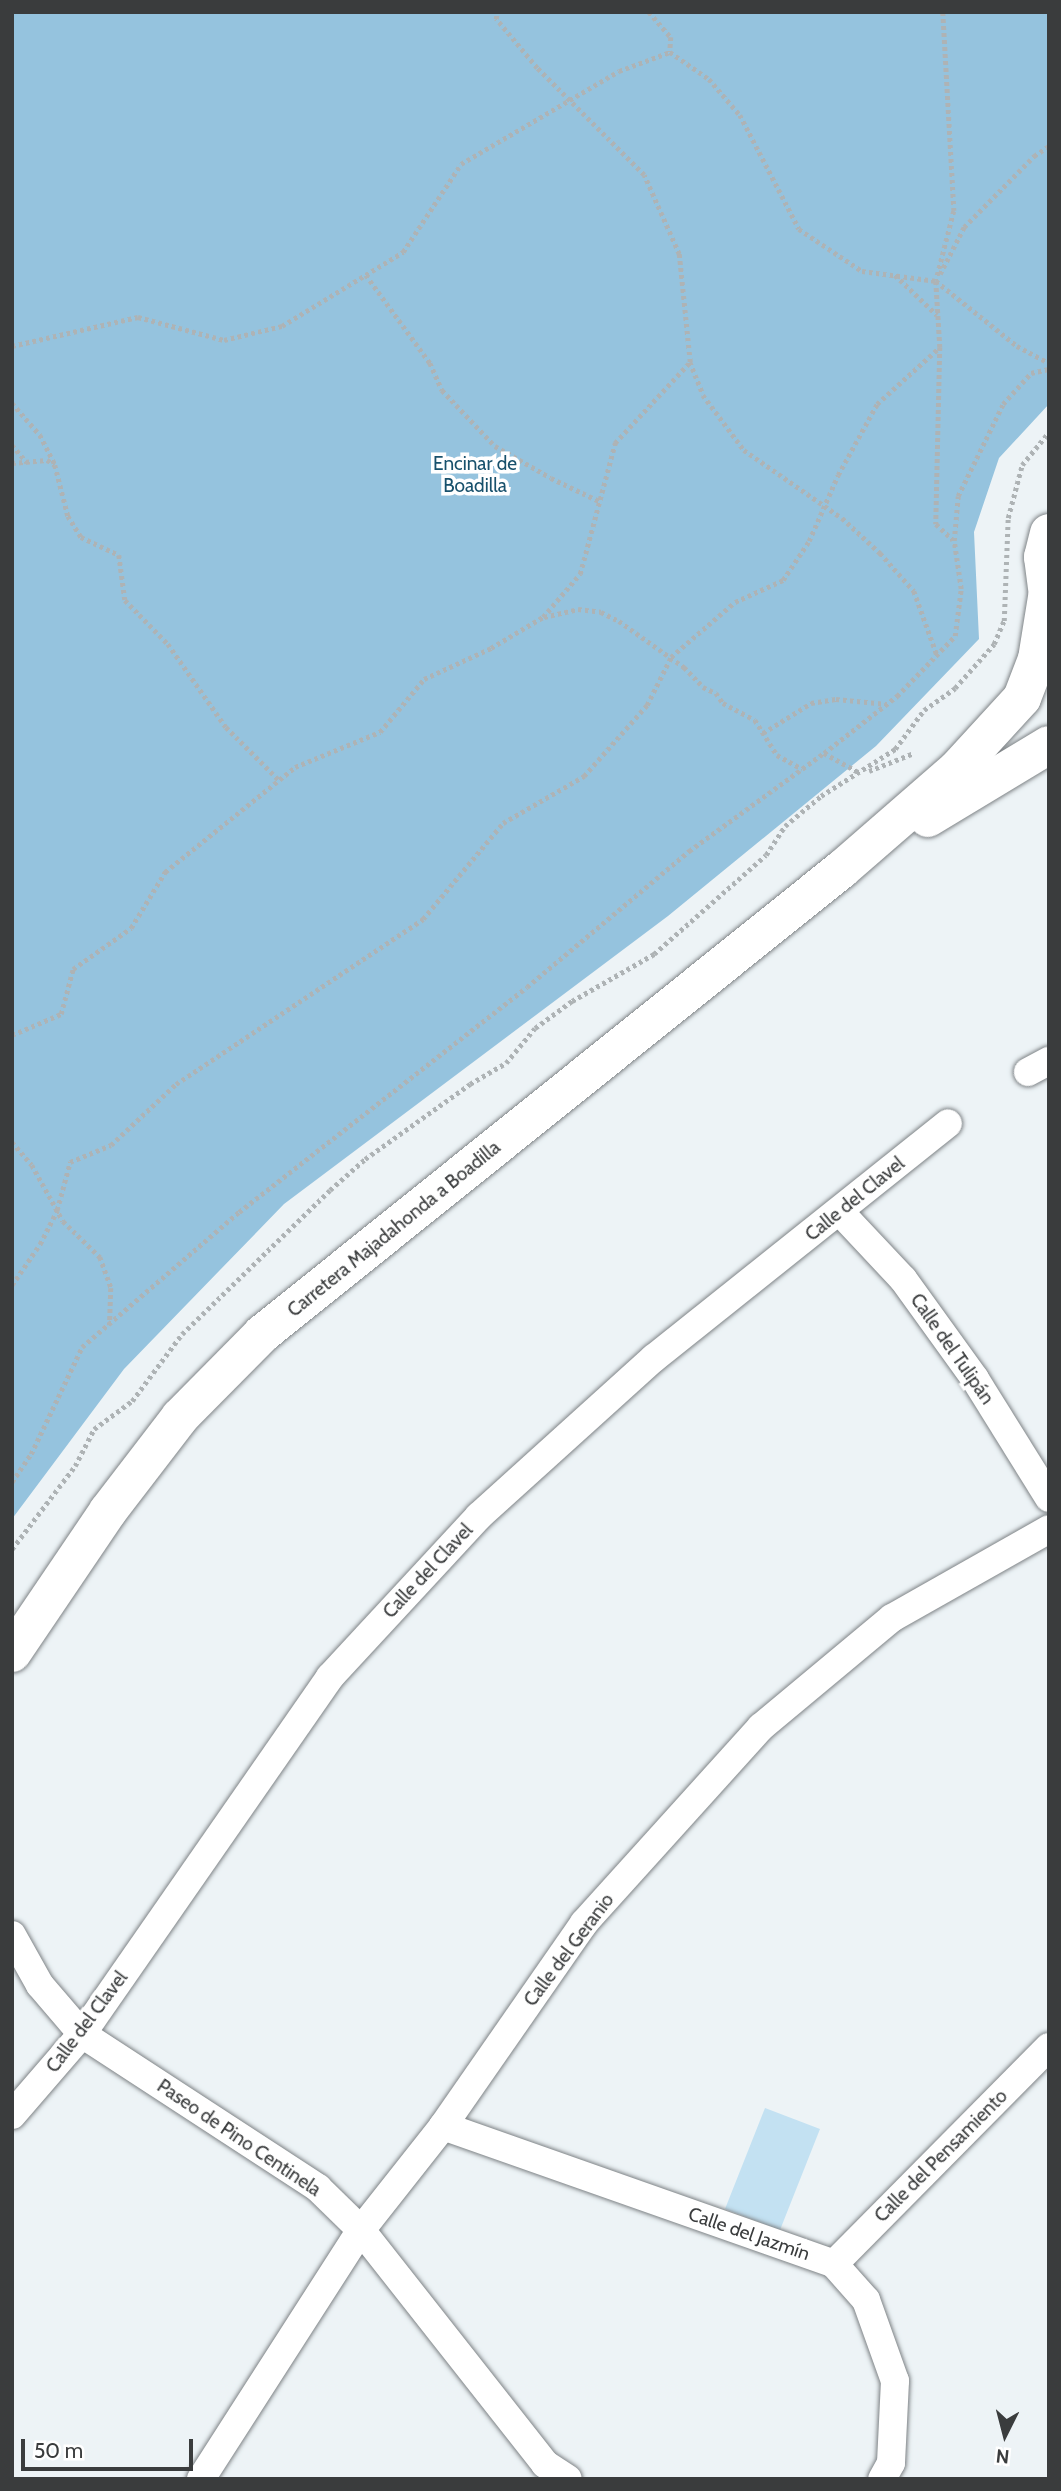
<!DOCTYPE html>
<html>
<head>
<meta charset="utf-8">
<style>
	body { margin:0 }
	#map { position:relative; width:1061px; height:2491px; overflow:hidden; background:#edf3f6; font-family:Cabin,sans-serif }
	div>[style] { position:absolute }
	.green>* { inset:0; background:#c3e1f2 }
	.forest>* { inset:0; background:#95c3de }
	.path>* { height:4.5px; margin-top:-2.25px; transform-origin:0; background:repeating-linear-gradient(90deg,#aeb3b5 0 3.5px,transparent 0 7px) }
	.roads { filter:drop-shadow(0 0 2px #7e8386) drop-shadow(0 0 2px #7e8386) }
	.street>* { height:28px; margin:-14px; padding:0 14px; transform-origin:14px; border-radius:14px; background:#fff }
	.secondary>* { height:38px; margin:-19px; padding:0 19px; transform-origin:19px; border-radius:19px; background:#fff }
	span { translate:-50% -50%; white-space:nowrap; text-align:center; line-height:1.15; -webkit-text-stroke:7px #fff; paint-order:stroke }
	.park-label { font-size:19px; color:#18516c }
	.street-label { font-size:19px; color:#3a3c3d }
	.frame { position:absolute; inset:0; border:14px solid #3a3c3d; pointer-events:none }
	.north { position:absolute; left:970px; top:2400px; width:70px; height:70px; -webkit-text-stroke:5px #fff; paint-order:stroke; rotate:186deg; font-size:19px; font-weight:700; line-height:28px; text-align:center; color:#3a3c3d }
	.north::after { content:''; display:block; margin:auto; width:24px; height:32px; background:#3a3c3d; clip-path:polygon(50% 0,100% 100%,50% 72%,0 100%) }
	.scale { position:absolute; left:21px; top:2439px; width:172px; height:32px; box-sizing:border-box; border:4px solid #3a3c3d; border-top:0; padding-left:9px; font-size:21px; line-height:24px; white-space:nowrap; color:#3a3c3d; -webkit-text-stroke:5px #fff; paint-order:stroke }
</style>
</head>
<body>
<div id="map">
	<div class="green">
		<i style="clip-path:polygon(765px 2108px,820px 2129px,780px 2230px,725px 2209px)"></i>
	</div>
	<div class="forest">
		<i style="clip-path:polygon(12px 12px,1049px 12px,1049px 404px,999px 458px,974px 532px,979px 639px,876px 746px,668px 916px,284px 1204px,124px 1369px,12px 1519px)"></i>
	</div>
	<div class="path">
		<i style="left:649px;top:12px;width:33px;rotate:49deg"></i>
		<i style="left:671px;top:37px;width:15px;rotate:94deg"></i>
		<i style="left:943px;top:12px;width:199px;rotate:86.8deg"></i>
		<i style="left:954px;top:211px;width:72px;rotate:104.4deg"></i>
		<i style="left:936px;top:281px;width:66px;rotate:86.5deg"></i>
		<i style="left:940px;top:347px;width:177px;rotate:91.3deg"></i>
		<i style="left:936px;top:524px;width:23px;rotate:43deg"></i>
		<i style="left:670px;top:52px;width:47px;rotate:34.7deg"></i>
		<i style="left:709px;top:79px;width:48px;rotate:49.3deg"></i>
		<i style="left:740px;top:115px;width:128px;rotate:62.6deg"></i>
		<i style="left:799px;top:229px;width:76px;rotate:33.7deg"></i>
		<i style="left:862px;top:271px;width:75px;rotate:7.7deg"></i>
		<i style="left:936px;top:281px;width:104px;rotate:38.7deg"></i>
		<i style="left:1017px;top:346px;width:36px;rotate:28deg"></i>
		<i style="left:940px;top:274px;width:53px;rotate:-62.9deg"></i>
		<i style="left:964px;top:227px;width:100px;rotate:-45.4deg"></i>
		<i style="left:1034px;top:156px;width:18px;rotate:-34deg"></i>
		<i style="left:366px;top:275px;width:109px;rotate:54deg"></i>
		<i style="left:430px;top:363px;width:30px;rotate:66deg"></i>
		<i style="left:442px;top:390px;width:77px;rotate:46.6deg"></i>
		<i style="left:495px;top:446px;width:64px;rotate:29.7deg"></i>
		<i style="left:551px;top:478px;width:53px;rotate:25.6deg"></i>
		<i style="left:895px;top:275px;width:58px;rotate:43.6deg"></i>
		<i style="left:12px;top:346px;width:129px;rotate:-13deg"></i>
		<i style="left:138px;top:317px;width:89px;rotate:15deg"></i>
		<i style="left:224px;top:340px;width:60px;rotate:-13.6deg"></i>
		<i style="left:282px;top:326px;width:142px;rotate:-31.4deg"></i>
		<i style="left:403px;top:252px;width:105px;rotate:-56.6deg"></i>
		<i style="left:461px;top:164px;width:183px;rotate:-30.5deg"></i>
		<i style="left:619px;top:71px;width:54px;rotate:-20.4deg"></i>
		<i style="left:690px;top:362px;width:35px;rotate:68deg"></i>
		<i style="left:703px;top:395px;width:69px;rotate:53.3deg"></i>
		<i style="left:744px;top:450px;width:119px;rotate:34.8deg"></i>
		<i style="left:842px;top:518px;width:52px;rotate:42.6deg"></i>
		<i style="left:880px;top:553px;width:51px;rotate:48.2deg"></i>
		<i style="left:914px;top:591px;width:68px;rotate:70.2deg"></i>
		<i style="left:12px;top:403px;width:43px;rotate:48.8deg"></i>
		<i style="left:40px;top:435px;width:34px;rotate:63deg"></i>
		<i style="left:12px;top:445px;width:23px;rotate:49deg"></i>
		<i style="left:12px;top:463px;width:35px;rotate:-5deg"></i>
		<i style="left:47px;top:460px;width:9px;rotate:32deg"></i>
		<i style="left:55px;top:465px;width:53px;rotate:75.7deg"></i>
		<i style="left:68px;top:516px;width:25px;rotate:58deg"></i>
		<i style="left:81px;top:537px;width:42px;rotate:25.3deg"></i>
		<i style="left:119px;top:555px;width:45px;rotate:82.4deg"></i>
		<i style="left:125px;top:600px;width:62px;rotate:45.7deg"></i>
		<i style="left:168px;top:644px;width:101px;rotate:55.1deg"></i>
		<i style="left:226px;top:727px;width:75px;rotate:45deg"></i>
		<i style="left:544px;top:617px;width:35px;rotate:-13deg"></i>
		<i style="left:578px;top:609px;width:23px;rotate:7deg"></i>
		<i style="left:601px;top:612px;width:20px;rotate:27deg"></i>
		<i style="left:619px;top:621px;width:80px;rotate:35.3deg"></i>
		<i style="left:684px;top:667px;width:28px;rotate:46deg"></i>
		<i style="left:703px;top:687px;width:14px;rotate:25deg"></i>
		<i style="left:716px;top:693px;width:12px;rotate:55deg"></i>
		<i style="left:723px;top:703px;width:36px;rotate:28deg"></i>
		<i style="left:755px;top:720px;width:41px;rotate:57.8deg"></i>
		<i style="left:777px;top:755px;width:29px;rotate:29deg"></i>
		<i style="left:763px;top:733px;width:57px;rotate:-32deg"></i>
		<i style="left:811px;top:703px;width:25px;rotate:-9deg"></i>
		<i style="left:836px;top:699px;width:51px;rotate:5.6deg"></i>
		<i style="left:824px;top:753px;width:41px;rotate:29.1deg"></i>
		<i style="left:869px;top:771px;width:48px;rotate:-21.8deg"></i>
		<i style="left:12px;top:1035px;width:53px;rotate:-23.2deg"></i>
		<i style="left:61px;top:1014px;width:47px;rotate:-75.1deg"></i>
		<i style="left:73px;top:969px;width:71px;rotate:-35.3deg"></i>
		<i style="left:131px;top:928px;width:66px;rotate:-58.7deg"></i>
		<i style="left:165px;top:872px;width:167px;rotate:-38.9deg"></i>
		<i style="left:295px;top:767px;width:92px;rotate:-22.4deg"></i>
		<i style="left:380px;top:732px;width:69px;rotate:-50.3deg"></i>
		<i style="left:424px;top:679px;width:74px;rotate:-24.8deg"></i>
		<i style="left:491px;top:648px;width:61px;rotate:-30.8deg"></i>
		<i style="left:543px;top:617px;width:57px;rotate:-49.3deg"></i>
		<i style="left:580px;top:574px;width:136px;rotate:-75deg"></i>
		<i style="left:615px;top:443px;width:110px;rotate:-47.2deg"></i>
		<i style="left:690px;top:362px;width:109px;rotate:-95.8deg"></i>
		<i style="left:679px;top:254px;width:86px;rotate:-113.9deg"></i>
		<i style="left:644px;top:175px;width:151px;rotate:-135deg"></i>
		<i style="left:537px;top:68px;width:64px;rotate:-129.9deg"></i>
		<i style="left:496px;top:19px;width:7px;rotate:-82deg"></i>
		<i style="left:12px;top:1142px;width:30px;rotate:49deg"></i>
		<i style="left:32px;top:1165px;width:64px;rotate:61deg"></i>
		<i style="left:63px;top:1221px;width:52px;rotate:44.2deg"></i>
		<i style="left:100px;top:1257px;width:33px;rotate:70deg"></i>
		<i style="left:111px;top:1288px;width:37px;rotate:92deg"></i>
		<i style="left:12px;top:1285px;width:50px;rotate:-55.7deg"></i>
		<i style="left:40px;top:1244px;width:38px;rotate:-63deg"></i>
		<i style="left:57px;top:1210px;width:50px;rotate:-74.8deg"></i>
		<i style="left:70px;top:1162px;width:44px;rotate:-22.5deg"></i>
		<i style="left:111px;top:1145px;width:89px;rotate:-43.2deg"></i>
		<i style="left:176px;top:1084px;width:297px;rotate:-33.7deg"></i>
		<i style="left:423px;top:919px;width:125px;rotate:-50.2deg"></i>
		<i style="left:503px;top:823px;width:94px;rotate:-30.1deg"></i>
		<i style="left:584px;top:776px;width:95px;rotate:-48.4deg"></i>
		<i style="left:647px;top:705px;width:54px;rotate:-63.4deg"></i>
		<i style="left:671px;top:657px;width:84px;rotate:-40.7deg"></i>
		<i style="left:735px;top:602px;width:53px;rotate:-24.6deg"></i>
		<i style="left:783px;top:580px;width:47px;rotate:-56.3deg"></i>
		<i style="left:809px;top:541px;width:72px;rotate:-66.3deg"></i>
		<i style="left:838px;top:475px;width:81px;rotate:-61.2deg"></i>
		<i style="left:877px;top:404px;width:85px;rotate:-42.1deg"></i>
		<i style="left:12px;top:1482px;width:34px;rotate:-56deg"></i>
		<i style="left:31px;top:1454px;width:119px;rotate:-64.5deg"></i>
		<i style="left:82px;top:1347px;width:207px;rotate:-40.7deg"></i>
		<i style="left:239px;top:1212px;width:365px;rotate:-38deg"></i>
		<i style="left:527px;top:987px;width:212px;rotate:-40deg"></i>
		<i style="left:689px;top:851px;width:167px;rotate:-36deg"></i>
		<i style="left:824px;top:753px;width:93px;rotate:-38deg"></i>
		<i style="left:897px;top:696px;width:83px;rotate:-46deg"></i>
		<i style="left:955px;top:636px;width:47px;rotate:-82.7deg"></i>
		<i style="left:961px;top:589px;width:49px;rotate:-98.3deg"></i>
		<i style="left:954px;top:541px;width:45px;rotate:-84.9deg"></i>
		<i style="left:958px;top:496px;width:102px;rotate:-63.9deg"></i>
		<i style="left:1003px;top:404px;width:42px;rotate:-47.9deg"></i>
		<i style="left:1031px;top:373px;width:18px;rotate:-13deg"></i>
		<i style="left:12px;top:1549px;width:104px;rotate:-52.8deg"></i>
		<i style="left:75px;top:1466px;width:42px;rotate:-62.8deg"></i>
		<i style="left:94px;top:1429px;width:47px;rotate:-36.4deg"></i>
		<i style="left:132px;top:1401px;width:84px;rotate:-53.3deg"></i>
		<i style="left:182px;top:1334px;width:206px;rotate:-44.2deg"></i>
		<i style="left:330px;top:1190px;width:47px;rotate:-41.5deg"></i>
		<i style="left:365px;top:1159px;width:129px;rotate:-35.5deg"></i>
		<i style="left:470px;top:1084px;width:42px;rotate:-30.3deg"></i>
		<i style="left:506px;top:1063px;width:45px;rotate:-50.4deg"></i>
		<i style="left:535px;top:1028px;width:46px;rotate:-36.1deg"></i>
		<i style="left:572px;top:1001px;width:95px;rotate:-29.8deg"></i>
		<i style="left:654px;top:954px;width:149px;rotate:-41.5deg"></i>
		<i style="left:766px;top:855px;width:35px;rotate:-57deg"></i>
		<i style="left:785px;top:826px;width:47px;rotate:-39.8deg"></i>
		<i style="left:821px;top:796px;width:88px;rotate:-32.4deg"></i>
		<i style="left:895px;top:749px;width:49px;rotate:-53.4deg"></i>
		<i style="left:924px;top:710px;width:38px;rotate:-35deg"></i>
		<i style="left:955px;top:688px;width:59px;rotate:-48.4deg"></i>
		<i style="left:994px;top:644px;width:25px;rotate:-67deg"></i>
		<i style="left:1004px;top:621px;width:103px;rotate:-87.8deg"></i>
		<i style="left:1008px;top:518px;width:55px;rotate:-75.2deg"></i>
		<i style="left:1022px;top:465px;width:43px;rotate:-50.7deg"></i>
	</div>
	<div class="roads">
		<div class="street">
			<i style="left:1028px;top:1072px;width:24px;rotate:-28deg"></i>
			<i style="left:840px;top:1212px;width:92px;rotate:46.8deg"></i>
			<i style="left:903px;top:1279px;width:123px;rotate:54.2deg"></i>
			<i style="left:975px;top:1379px;width:140px;rotate:58.1deg"></i>
			<i style="left:12px;top:1935px;width:57px;rotate:60.8deg"></i>
			<i style="left:40px;top:1985px;width:65px;rotate:49.4deg"></i>
			<i style="left:82px;top:2034px;width:282px;rotate:33.1deg"></i>
			<i style="left:318px;top:2188px;width:60px;rotate:44.3deg"></i>
			<i style="left:361px;top:2230px;width:298px;rotate:51.8deg"></i>
			<i style="left:545px;top:2464px;width:27px;rotate:33deg"></i>
			<i style="left:12px;top:2115px;width:107px;rotate:-49.2deg"></i>
			<i style="left:82px;top:2034px;width:435px;rotate:-55.2deg"></i>
			<i style="left:330px;top:1677px;width:219px;rotate:-47.2deg"></i>
			<i style="left:479px;top:1516px;width:236px;rotate:-42.1deg"></i>
			<i style="left:654px;top:1358px;width:376px;rotate:-38.6deg"></i>
			<i style="left:443px;top:2126px;width:415px;rotate:19.4deg"></i>
			<i style="left:834px;top:2264px;width:48px;rotate:48.4deg"></i>
			<i style="left:866px;top:2300px;width:86px;rotate:70.3deg"></i>
			<i style="left:895px;top:2381px;width:82px;rotate:92.8deg"></i>
			<i style="left:891px;top:2463px;width:18px;rotate:119deg"></i>
			<i style="left:834px;top:2264px;width:305px;rotate:-45.3deg"></i>
			<i style="left:201px;top:2479px;width:296px;rotate:-57.3deg"></i>
			<i style="left:361px;top:2230px;width:132px;rotate:-51.7deg"></i>
			<i style="left:443px;top:2126px;width:247px;rotate:-55.2deg"></i>
			<i style="left:584px;top:1923px;width:264px;rotate:-47.9deg"></i>
			<i style="left:761px;top:1727px;width:170px;rotate:-39.8deg"></i>
			<i style="left:892px;top:1618px;width:180px;rotate:-29.5deg"></i>
		</div>
		<div class="secondary">
			<i style="left:1049px;top:533px;width:25px;rotate:104deg"></i>
			<i style="left:1043px;top:557px;width:46px;rotate:82.6deg"></i>
			<i style="left:928px;top:818px;width:141px;rotate:-31.1deg"></i>
			<i style="left:12px;top:1653px;width:171px;rotate:-55.9deg"></i>
			<i style="left:108px;top:1511px;width:118px;rotate:-52.5deg"></i>
			<i style="left:180px;top:1417px;width:117px;rotate:-45.3deg"></i>
			<i style="left:262px;top:1334px;width:743px;rotate:-38.72deg"></i>
			<i style="left:842px;top:869px;width:152px;rotate:-41deg"></i>
			<i style="left:957px;top:769px;width:96px;rotate:-47.5deg"></i>
			<i style="left:1022px;top:698px;width:42px;rotate:-69deg"></i>
			<i style="left:1037px;top:659px;width:63px;rotate:-80.8deg"></i>
		</div>
	</div>
	<div class="park-label">
		<span style="left:475px;top:475px">Encinar de<br>Boadilla</span>
	</div>
	<div class="street-label">
		<span style="left:855px;top:1199px;rotate:-39deg">Calle del Clavel</span>
		<span style="left:394px;top:1229px;rotate:-39deg">Carretera Majadahonda a Boadilla</span>
		<span style="left:952px;top:1349px;rotate:55deg">Calle del Tulipán</span>
		<span style="left:428px;top:1571px;rotate:-47deg">Calle del Clavel</span>
		<span style="left:569px;top:1950px;rotate:-53deg">Calle del Geranio</span>
		<span style="left:87px;top:2022px;rotate:-53deg">Calle del Clavel</span>
		<span style="left:239px;top:2138px;rotate:34deg">Paseo de Pino Centinela</span>
		<span style="left:941px;top:2156px;rotate:-45deg">Calle del Pensamiento</span>
		<span style="left:749px;top:2234px;rotate:19deg">Calle del Jazmín</span>
	</div>
	<div class="frame"></div>
	<div class="north">N</div>
	<div class="scale">50 m</div>
</div>
</body>
</html>
